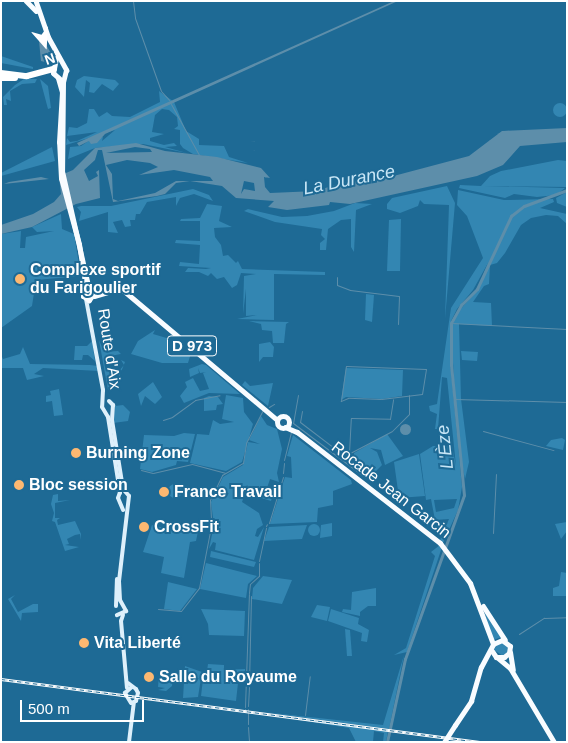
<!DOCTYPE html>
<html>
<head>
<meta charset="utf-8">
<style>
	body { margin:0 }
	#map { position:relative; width:568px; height:743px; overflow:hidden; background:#1e6a95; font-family:Arial,sans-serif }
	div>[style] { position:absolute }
	.green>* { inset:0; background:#3386b2 }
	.round { border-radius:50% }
	.water>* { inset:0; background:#5d8eaa }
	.stream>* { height:1px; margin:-0.5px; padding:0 0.5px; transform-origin:0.5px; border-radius:0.5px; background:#5d8eaa }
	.river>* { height:3px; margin:-1.5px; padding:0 1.5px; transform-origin:1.5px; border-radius:1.5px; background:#5d8eaa }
	.secondary>* { height:4px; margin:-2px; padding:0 2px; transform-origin:2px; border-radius:2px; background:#def0fb }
	.primary>* { height:5px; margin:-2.5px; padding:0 2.5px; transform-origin:2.5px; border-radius:2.5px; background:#f9fcff }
	.primary>.ring { margin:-2.5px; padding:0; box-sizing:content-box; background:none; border:5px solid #f9fcff; border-radius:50% }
	.highway>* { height:6px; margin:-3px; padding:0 3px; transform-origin:3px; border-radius:3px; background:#fff }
	.rail>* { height:3px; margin-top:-1.5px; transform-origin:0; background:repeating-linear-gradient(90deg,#1e6a95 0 4px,#fff 0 8px); box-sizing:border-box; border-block:1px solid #fff }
	.primary-bridge>* { height:5px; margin:-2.5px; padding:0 2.5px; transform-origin:2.5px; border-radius:2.5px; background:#f9fcff }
	.dots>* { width:14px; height:14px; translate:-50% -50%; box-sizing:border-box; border:2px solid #1e6a95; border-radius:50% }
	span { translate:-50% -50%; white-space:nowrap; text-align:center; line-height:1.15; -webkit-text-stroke:4px #1e6a95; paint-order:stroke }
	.shield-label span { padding:1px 4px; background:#1e6a95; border:1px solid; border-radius:4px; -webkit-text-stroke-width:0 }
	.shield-label { font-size:15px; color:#fff; font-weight:700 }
	.poi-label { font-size:16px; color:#fff; font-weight:700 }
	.left { translate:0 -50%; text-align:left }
	.street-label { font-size:16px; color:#fff }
	.water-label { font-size:18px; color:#c8e6f6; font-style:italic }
	.frame { position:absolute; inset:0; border:2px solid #fff; pointer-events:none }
	.north { position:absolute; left:20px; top:20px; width:50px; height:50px; -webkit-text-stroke:4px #1e6a95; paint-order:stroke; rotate:161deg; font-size:14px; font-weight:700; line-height:20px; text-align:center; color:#fff }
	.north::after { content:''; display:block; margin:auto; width:18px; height:22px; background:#fff; clip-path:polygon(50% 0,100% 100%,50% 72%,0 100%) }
	.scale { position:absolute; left:20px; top:700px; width:124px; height:22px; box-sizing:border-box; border:2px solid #fff; border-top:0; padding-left:6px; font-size:15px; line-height:18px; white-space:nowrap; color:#fff; -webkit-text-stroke:4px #1e6a95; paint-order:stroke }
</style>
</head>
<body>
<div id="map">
	<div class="green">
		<i style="clip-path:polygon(1px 56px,33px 67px,33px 69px,1px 63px)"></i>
		<i style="clip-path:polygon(84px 76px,115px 80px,119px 84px,113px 91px,102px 84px,94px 93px,89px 92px,90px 83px,86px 80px,84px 97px,75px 87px,77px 80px)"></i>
		<i style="clip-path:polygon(24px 79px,37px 79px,35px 83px,22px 84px,10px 91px,11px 101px,6px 99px,7px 105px,4px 105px,3px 97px,15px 85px)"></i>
		<i style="clip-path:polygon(40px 79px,48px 86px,51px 108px,48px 109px)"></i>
		<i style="clip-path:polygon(159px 91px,174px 102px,186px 131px,199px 139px,199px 145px,224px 146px,229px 157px,248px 163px,193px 154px,183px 148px,180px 144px,180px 130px,174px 129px,178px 126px,177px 117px,169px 110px,162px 109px,155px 115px,152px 132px,164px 134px,150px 138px,150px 141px,164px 145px,174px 143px,177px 146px,165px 147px,187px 153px,143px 144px,95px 148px,68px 159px,70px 147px,81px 146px,90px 140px,103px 137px,102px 141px,115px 130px,66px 145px,67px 138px,70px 142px,77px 141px,97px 132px,67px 136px,69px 127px,77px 128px,87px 123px,89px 109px,94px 109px,99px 117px,107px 112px,112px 116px,130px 117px,160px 102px)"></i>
		<i class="round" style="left:553px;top:103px;width:14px;height:14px"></i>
		<i style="clip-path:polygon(52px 147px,55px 161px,1px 176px,1px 173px)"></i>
		<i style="clip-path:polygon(558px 160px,567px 161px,567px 187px,483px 186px,565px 188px,556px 195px,537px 197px,514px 194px,505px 198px,459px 188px,460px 185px,481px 186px,490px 176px,501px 171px)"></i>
		<i style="clip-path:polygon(447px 186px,455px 203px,445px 319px,449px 205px,424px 204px,420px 200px,418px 206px,400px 213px,387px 209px,387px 204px,392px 198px)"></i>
		<i style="clip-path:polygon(193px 189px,209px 195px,213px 201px,194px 194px,180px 198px,176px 206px,176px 197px,147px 202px,140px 214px,136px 214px,135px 220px,130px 220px,131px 226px,125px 227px,122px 220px,113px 222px,118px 233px,108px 232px,108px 212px,79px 221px,81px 212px,77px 207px,81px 206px,111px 206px)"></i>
		<i style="clip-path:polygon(evenodd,458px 190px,504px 200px,553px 199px,554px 202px,540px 208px,567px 214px,567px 224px,558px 216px,546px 215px,531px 218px,521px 225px,505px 253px,497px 263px,490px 265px,489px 284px,484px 286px,473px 302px,491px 303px,492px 326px,459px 324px,461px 399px,469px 462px,465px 479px,458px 445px,451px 330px,456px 314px,476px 292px,488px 263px,473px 290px,457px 309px,451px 321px,450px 360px,462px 487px,458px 510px,443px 543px,440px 540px,449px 519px,435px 520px,431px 499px,426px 500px,420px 454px,433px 446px,452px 446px,456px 466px,447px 378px,442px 377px,438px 429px,435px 429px,437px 414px,430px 411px,429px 406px,437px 404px,451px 308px,483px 258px,467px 216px,457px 205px,458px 190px,457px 499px,454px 508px,436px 512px,434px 500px,457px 499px)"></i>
		<i style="clip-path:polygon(567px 192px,567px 207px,557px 203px,556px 198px)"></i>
		<i style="clip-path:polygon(355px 203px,372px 204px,356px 210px,354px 252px,351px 247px,351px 219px,341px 220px,328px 229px,326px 250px,320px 250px,320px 243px,325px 239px,321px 235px,322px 229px,275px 222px,244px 211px,248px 209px,282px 217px,307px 216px,334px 211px)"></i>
		<i style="clip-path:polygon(207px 204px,222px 206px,219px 221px,232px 227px,214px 228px,215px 237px,221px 245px,223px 256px,228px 255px,236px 263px,238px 261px,242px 269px,325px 272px,325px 275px,274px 274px,274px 320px,237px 319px,257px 315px,246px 316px,246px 289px,243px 314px,244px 276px,256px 274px,241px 273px,237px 285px,232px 288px,224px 277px,217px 279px,211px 273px,208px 276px,199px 272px,185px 272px,188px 268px,206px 269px,211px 268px,179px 266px,180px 262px,199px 264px,200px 245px,175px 243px,176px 240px,200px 241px,200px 221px,180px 221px,181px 219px,200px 218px)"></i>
		<i style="clip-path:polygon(61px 214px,62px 229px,74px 234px,81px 276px,36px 280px,32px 306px,1px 328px,1px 234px,21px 231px,20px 248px,25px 248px,26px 237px,54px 231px,37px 232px,32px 227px)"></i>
		<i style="clip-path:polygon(401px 219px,400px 271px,387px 271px,389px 220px)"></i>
		<i style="clip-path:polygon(366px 294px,374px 295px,372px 322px,365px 320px)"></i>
		<i style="clip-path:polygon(249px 321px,289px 322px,286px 324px,284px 343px,273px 343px,272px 331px,262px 330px,261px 324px)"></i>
		<i style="clip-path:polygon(155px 330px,153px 334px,170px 339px,172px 336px,191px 353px,188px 363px,162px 363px,131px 354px,138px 341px)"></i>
		<i style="clip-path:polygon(99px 340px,104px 352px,118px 351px,121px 354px,110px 356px,106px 360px,108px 369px,119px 371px,124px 365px,121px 360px,125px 362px,119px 377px,119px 373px,112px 372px,116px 385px,112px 387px,108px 380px,110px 389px,108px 390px)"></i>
		<i style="clip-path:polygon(92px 341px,95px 361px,88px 355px,83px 355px,82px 360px,74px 360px,75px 346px,87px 346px)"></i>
		<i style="clip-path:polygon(270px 342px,274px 347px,273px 357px,263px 357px,259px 362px,259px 344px)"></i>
		<i style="clip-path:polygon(23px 347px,30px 364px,90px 365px,98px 366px,99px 371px,43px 368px,34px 374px,44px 376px,27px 380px,23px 368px,1px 368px,1px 355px,3px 359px,20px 354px)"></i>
		<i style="clip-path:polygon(461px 351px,478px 352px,477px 361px,462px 360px)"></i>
		<i style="clip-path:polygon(202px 364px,206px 365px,240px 394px,209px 393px,184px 403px,180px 396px,187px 387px,185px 382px,193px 378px,200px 391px,209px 389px,203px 373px,206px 372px,200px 373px,198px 368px,199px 373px,190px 377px,189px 369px)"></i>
		<i style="clip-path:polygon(346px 368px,403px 370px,402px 396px,382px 399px,346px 397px,341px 400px)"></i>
		<i style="clip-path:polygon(245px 381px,250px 386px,273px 383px,268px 406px,242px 385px)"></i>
		<i style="clip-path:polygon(153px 382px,162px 397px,155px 404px,145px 396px,141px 406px,138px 394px)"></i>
		<i style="clip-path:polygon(59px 389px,63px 415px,54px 416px,52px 401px,46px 402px,46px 396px,51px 395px,50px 391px)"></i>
		<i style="clip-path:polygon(226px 395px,243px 398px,244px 412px,253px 424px,242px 462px,226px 471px,190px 463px,197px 434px,209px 435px,213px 420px,220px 424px,234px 422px,222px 419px)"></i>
		<i style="clip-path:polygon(209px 396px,218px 397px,223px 404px,217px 405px,216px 410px,204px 411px,204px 398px)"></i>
		<i style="clip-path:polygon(123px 405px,130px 412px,128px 421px,113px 423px,115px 406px)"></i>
		<i style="clip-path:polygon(261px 416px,267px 425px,277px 429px,282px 449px,277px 473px,279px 482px,270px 479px,267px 488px,274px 491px,271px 501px,245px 493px,242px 502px,259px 513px,263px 525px,257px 529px,255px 536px,258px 537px,264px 527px,254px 560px,215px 550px,216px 543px,213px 542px,209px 549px,214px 525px,211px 502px,223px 477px,243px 465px,248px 442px,260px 444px,249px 440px)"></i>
		<i style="clip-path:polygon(184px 433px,195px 434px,188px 462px,177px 461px,176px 465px,152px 472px,140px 469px,144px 435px,174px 436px)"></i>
		<i style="clip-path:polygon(387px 434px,403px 456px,385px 465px,381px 450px,370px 448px,377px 452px,382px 465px,371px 476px,354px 463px,354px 453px)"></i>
		<i style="clip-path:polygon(293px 435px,351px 480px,352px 484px,333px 491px,333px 505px,318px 508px,317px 522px,270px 524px,285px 477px,292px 478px,291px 457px,287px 456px)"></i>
		<i style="clip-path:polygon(562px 438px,565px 440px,563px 450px,546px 446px,551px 440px)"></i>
		<i style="clip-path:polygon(419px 454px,425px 496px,399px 498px,394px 462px)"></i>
		<i class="round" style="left:168px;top:484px;width:14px;height:14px"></i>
		<i style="clip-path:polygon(58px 494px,58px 501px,70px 500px,55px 503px,55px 518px,60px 518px,57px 520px,58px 525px,75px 521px,81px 534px,81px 540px,80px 534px,75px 535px,67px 539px,69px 544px,65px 545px,79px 547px,65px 551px,55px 522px,52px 521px,54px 513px,51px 504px,53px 495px)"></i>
		<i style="clip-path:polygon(200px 522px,196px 541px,190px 542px,184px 578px,161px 573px,164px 557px,143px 552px,152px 525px,164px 528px)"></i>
		<i style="clip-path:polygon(567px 522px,567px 531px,561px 539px,555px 524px)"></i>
		<i style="clip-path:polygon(332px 523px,332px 536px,320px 538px,321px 525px)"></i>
		<i class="round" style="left:308px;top:524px;width:12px;height:12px"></i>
		<i style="clip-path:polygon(307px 525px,302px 539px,264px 541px,269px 527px)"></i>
		<i style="clip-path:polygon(440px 545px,442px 547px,407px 652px,394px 655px,406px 648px,435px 556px,431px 552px)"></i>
		<i style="clip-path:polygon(211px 551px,256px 562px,254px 567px,210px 557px)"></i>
		<i style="clip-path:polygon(206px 563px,257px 576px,248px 584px,246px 598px,200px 589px)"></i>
		<i style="clip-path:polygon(561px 572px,567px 573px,567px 596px,553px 596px,553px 588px,559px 586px)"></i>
		<i style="clip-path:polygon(263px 576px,292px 580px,282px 604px,252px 599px,253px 588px)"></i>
		<i style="clip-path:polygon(168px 582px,197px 589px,180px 611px,164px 609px)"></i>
		<i style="clip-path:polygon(376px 588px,376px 606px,368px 606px,360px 612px,360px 616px,342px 612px,343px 609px,351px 610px,352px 592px)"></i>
		<i style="clip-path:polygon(15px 595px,11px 599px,18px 612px,33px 604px,38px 604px,38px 612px,22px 613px,21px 621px,8px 599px)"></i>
		<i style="clip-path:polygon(317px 605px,330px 607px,327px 621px,311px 617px)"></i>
		<i style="clip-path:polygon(201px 609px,245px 611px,244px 636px,209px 635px,208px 624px)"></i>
		<i style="clip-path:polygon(331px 609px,359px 618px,358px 624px,369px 630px,367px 642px,361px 641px,362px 633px,328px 621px)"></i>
		<i style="clip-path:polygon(484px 611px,502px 637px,493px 640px)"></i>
		<i style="clip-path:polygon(345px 629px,350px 630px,352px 656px,347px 656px)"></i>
		<i style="clip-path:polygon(498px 642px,507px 644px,508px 651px,503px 656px,494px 650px)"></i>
		<i style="clip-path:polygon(404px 655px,389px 729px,263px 712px,383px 725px)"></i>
		<i style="clip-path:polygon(208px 664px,224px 665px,224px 670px,245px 669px,245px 680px,238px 683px,236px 701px,201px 696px,204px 671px,207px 671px)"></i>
		<i style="clip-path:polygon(185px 666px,202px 672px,198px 697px,183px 698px)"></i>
		<i style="clip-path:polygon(159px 675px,173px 677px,172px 686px,166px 691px,158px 690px,165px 688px,158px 687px)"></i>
		<i style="clip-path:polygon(249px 712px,388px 731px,386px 742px,383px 742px,384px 733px,374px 731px,373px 742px,356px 742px,349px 728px)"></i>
	</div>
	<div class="water">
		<i style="clip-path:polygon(394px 1px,398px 1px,105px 134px,97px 143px,91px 144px,89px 141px,79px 146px,77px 143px)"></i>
		<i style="clip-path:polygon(39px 41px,45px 43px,52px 55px,45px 62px,41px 61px)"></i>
		<i style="clip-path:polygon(evenodd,567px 128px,567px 142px,520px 146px,503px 165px,477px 176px,350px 204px,330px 202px,329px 205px,287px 210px,268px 207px,274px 201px,236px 198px,222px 186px,190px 181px,176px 183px,165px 194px,157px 196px,113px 202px,102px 150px,98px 150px,95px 160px,84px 170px,89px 181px,98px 176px,96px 172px,99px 170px,100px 198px,76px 204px,32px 227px,1px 234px,1px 225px,33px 214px,54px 202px,61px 194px,59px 176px,73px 170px,95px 148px,136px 143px,165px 151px,217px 157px,261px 168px,270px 178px,264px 177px,265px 187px,270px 193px,316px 191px,341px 183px,386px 178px,469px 156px,502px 131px,567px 128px,135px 147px,150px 149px,152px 152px,106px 153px,135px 147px,567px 128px,127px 160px,150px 163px,158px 167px,139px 175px,174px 170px,210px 177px,213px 181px,176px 181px,155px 193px,118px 201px,113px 199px,112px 174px,106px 165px,127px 160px,567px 128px,244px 181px,254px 183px,255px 191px,244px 189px,241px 194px,244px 181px)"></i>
		<i style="clip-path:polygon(41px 177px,49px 179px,4px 184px,9px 182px)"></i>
		<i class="round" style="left:399.5px;top:423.5px;width:11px;height:11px"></i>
	</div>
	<div class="stream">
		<i style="left:133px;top:1px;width:17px;rotate:83deg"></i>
		<i style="left:135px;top:18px;width:77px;rotate:70.4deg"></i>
		<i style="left:161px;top:91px;width:12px;rotate:48deg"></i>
		<i style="left:171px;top:104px;width:58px;rotate:61.2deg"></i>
		<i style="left:337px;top:277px;width:8px;rotate:90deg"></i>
		<i style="left:337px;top:285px;width:14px;rotate:21deg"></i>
		<i style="left:350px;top:290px;width:49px;rotate:7deg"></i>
		<i style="left:399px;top:296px;width:28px;rotate:92deg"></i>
		<i style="left:451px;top:323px;width:116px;rotate:3deg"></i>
		<i style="left:346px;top:366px;width:80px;rotate:2.1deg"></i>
		<i style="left:426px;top:369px;width:25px;rotate:99deg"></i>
		<i style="left:422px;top:394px;width:41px;rotate:173deg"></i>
		<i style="left:381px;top:399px;width:33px;rotate:-178deg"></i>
		<i style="left:348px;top:398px;width:8px;rotate:157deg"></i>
		<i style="left:341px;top:401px;width:35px;rotate:-82deg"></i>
		<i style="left:298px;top:395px;width:28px;rotate:100deg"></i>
		<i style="left:293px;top:423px;width:91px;rotate:37deg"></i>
		<i style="left:455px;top:399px;width:112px;rotate:1.5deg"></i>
		<i style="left:269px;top:407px;width:6px;rotate:-31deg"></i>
		<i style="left:302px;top:411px;width:11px;rotate:100deg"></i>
		<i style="left:300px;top:422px;width:53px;rotate:37.3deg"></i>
		<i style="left:342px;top:454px;width:7px;rotate:-8deg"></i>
		<i style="left:349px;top:453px;width:35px;rotate:-87deg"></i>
		<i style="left:351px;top:418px;width:39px;rotate:1deg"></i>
		<i style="left:390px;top:419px;width:20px;rotate:-81deg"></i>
		<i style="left:163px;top:420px;width:9px;rotate:-18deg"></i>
		<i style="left:172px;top:417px;width:29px;rotate:-36deg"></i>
		<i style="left:195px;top:400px;width:25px;rotate:-11deg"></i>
		<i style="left:483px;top:431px;width:73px;rotate:15.2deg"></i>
		<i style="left:350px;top:453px;width:47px;rotate:-27.6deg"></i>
		<i style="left:392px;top:431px;width:24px;rotate:-45deg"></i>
		<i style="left:409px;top:414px;width:19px;rotate:-90deg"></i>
		<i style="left:284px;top:460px;width:29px;rotate:-76deg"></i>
		<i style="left:141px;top:470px;width:12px;rotate:14deg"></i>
		<i style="left:153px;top:473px;width:40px;rotate:-13deg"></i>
		<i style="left:192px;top:464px;width:34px;rotate:15deg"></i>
		<i style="left:283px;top:473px;width:10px;rotate:-84deg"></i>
		<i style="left:1px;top:482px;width:23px;rotate:90deg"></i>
		<i style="left:211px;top:519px;width:19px;rotate:-93deg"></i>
		<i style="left:210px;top:500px;width:28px;rotate:-64deg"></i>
		<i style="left:222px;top:475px;width:24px;rotate:-30deg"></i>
		<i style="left:243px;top:463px;width:20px;rotate:-81deg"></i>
		<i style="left:246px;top:443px;width:36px;rotate:-63deg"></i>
		<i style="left:269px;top:523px;width:48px;rotate:-73.1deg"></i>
		<i style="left:266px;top:526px;width:2px;rotate:-63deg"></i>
		<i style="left:493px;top:533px;width:59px;rotate:-87.1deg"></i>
		<i style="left:259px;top:561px;width:34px;rotate:-78deg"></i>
		<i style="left:249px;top:593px;width:9px;rotate:-84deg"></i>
		<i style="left:250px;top:584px;width:12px;rotate:-42deg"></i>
		<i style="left:259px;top:576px;width:13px;rotate:-90deg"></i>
		<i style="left:158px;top:609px;width:23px;rotate:5deg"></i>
		<i style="left:181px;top:611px;width:29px;rotate:-52deg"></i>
		<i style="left:199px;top:588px;width:68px;rotate:-79deg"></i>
		<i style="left:519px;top:634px;width:30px;rotate:-33deg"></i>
		<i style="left:544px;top:618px;width:23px;rotate:-2deg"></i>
		<i style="left:249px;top:684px;width:88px;rotate:-88.7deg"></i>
		<i style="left:248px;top:706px;width:19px;rotate:-87deg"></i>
		<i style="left:245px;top:707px;width:113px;rotate:-88deg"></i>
		<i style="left:245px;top:709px;width:3px;rotate:90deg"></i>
		<i style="left:305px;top:715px;width:39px;rotate:-83deg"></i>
		<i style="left:248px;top:724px;width:15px;rotate:-90deg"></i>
		<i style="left:248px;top:727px;width:15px;rotate:86deg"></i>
	</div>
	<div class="river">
		<i style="left:387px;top:742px;width:85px;rotate:-77.8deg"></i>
		<i style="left:405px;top:659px;width:174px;rotate:-70.2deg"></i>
		<i style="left:464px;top:495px;width:131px;rotate:-95.7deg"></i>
		<i style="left:451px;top:365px;width:42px;rotate:-90deg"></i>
		<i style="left:451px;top:323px;width:21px;rotate:-61deg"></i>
		<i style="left:461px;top:305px;width:23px;rotate:-45deg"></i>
		<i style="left:477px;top:289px;width:81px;rotate:-65deg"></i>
		<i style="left:511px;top:216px;width:16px;rotate:-38deg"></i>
		<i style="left:524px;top:206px;width:46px;rotate:-20.4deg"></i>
	</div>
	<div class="secondary">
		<i style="left:86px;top:299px;width:93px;rotate:79.4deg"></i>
		<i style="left:103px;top:390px;width:17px;rotate:93deg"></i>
		<i style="left:102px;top:407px;width:12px;rotate:59deg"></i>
		<i style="left:108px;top:417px;width:77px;rotate:81deg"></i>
		<i style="left:109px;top:401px;width:6px;rotate:45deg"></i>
		<i style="left:113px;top:405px;width:15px;rotate:94deg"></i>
		<i style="left:112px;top:420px;width:70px;rotate:80.9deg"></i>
		<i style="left:123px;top:489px;width:9px;rotate:49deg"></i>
		<i style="left:129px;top:496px;width:86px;rotate:96.7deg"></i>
		<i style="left:119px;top:581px;width:19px;rotate:87deg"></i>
		<i style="left:120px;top:600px;width:13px;rotate:61deg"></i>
		<i style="left:126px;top:611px;width:10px;rotate:156deg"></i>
		<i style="left:120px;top:492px;width:6px;rotate:108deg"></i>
		<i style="left:118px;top:498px;width:13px;rotate:67deg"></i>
		<i style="left:116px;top:606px;width:27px;rotate:-88deg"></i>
		<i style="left:123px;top:615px;width:6px;rotate:108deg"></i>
		<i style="left:121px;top:621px;width:67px;rotate:84.9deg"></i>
		<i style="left:128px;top:683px;width:10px;rotate:37deg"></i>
		<i style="left:136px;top:689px;width:4px;rotate:63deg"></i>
		<i style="left:138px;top:693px;width:8px;rotate:104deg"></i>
		<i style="left:136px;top:701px;width:5px;rotate:158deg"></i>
		<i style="left:131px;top:703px;width:12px;rotate:-121deg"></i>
		<i style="left:125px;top:693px;width:9px;rotate:-41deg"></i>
		<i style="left:129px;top:742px;width:39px;rotate:-83deg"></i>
	</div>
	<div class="primary">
		<i style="left:26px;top:1px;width:14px;rotate:45deg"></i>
		<i style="left:36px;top:2px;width:37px;rotate:71deg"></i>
		<i style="left:48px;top:37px;width:38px;rotate:61deg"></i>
		<i style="left:66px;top:70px;width:12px;rotate:104deg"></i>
		<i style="left:63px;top:82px;width:89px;rotate:90.6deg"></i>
		<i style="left:62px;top:171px;width:117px;rotate:77.2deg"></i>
		<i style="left:88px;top:285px;width:10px;rotate:53deg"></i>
		<i style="left:94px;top:293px;width:9px;rotate:126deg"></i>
		<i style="left:89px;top:300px;width:7px;rotate:-146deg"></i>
		<i style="left:83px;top:296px;width:14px;rotate:-82deg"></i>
		<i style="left:85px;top:282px;width:38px;rotate:-99deg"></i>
		<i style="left:79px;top:244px;width:68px;rotate:-105.3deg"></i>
		<i style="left:61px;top:178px;width:36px;rotate:-93deg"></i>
		<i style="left:59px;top:142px;width:50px;rotate:-86.6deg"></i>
		<i style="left:62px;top:92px;width:15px;rotate:-106deg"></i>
		<i style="left:56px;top:58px;width:15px;rotate:101deg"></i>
		<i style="left:53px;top:73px;width:9px;rotate:41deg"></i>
		<i style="left:94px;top:296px;width:22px;rotate:-16deg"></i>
		<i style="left:115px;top:290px;width:9px;rotate:6deg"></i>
		<i style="left:124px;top:291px;width:200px;rotate:40.1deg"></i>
		<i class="ring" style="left:277px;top:416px;width:7px;height:7px"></i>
		<i style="left:285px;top:427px;width:13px;rotate:23deg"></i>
		<i style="left:297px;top:432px;width:181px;rotate:37.8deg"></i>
		<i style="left:440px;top:543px;width:50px;rotate:53.1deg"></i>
		<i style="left:470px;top:583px;width:65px;rotate:69.3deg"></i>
		<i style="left:483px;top:606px;width:40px;rotate:57.1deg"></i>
		<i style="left:510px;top:652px;width:18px;rotate:81deg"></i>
		<i style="left:498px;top:658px;width:16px;rotate:40deg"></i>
		<i style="left:510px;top:668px;width:86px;rotate:59.3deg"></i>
		<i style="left:455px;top:725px;width:29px;rotate:-56deg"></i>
		<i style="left:471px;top:701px;width:35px;rotate:-74deg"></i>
		<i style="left:481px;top:667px;width:26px;rotate:-62deg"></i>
		<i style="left:493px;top:644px;width:10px;rotate:-24deg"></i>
		<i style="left:502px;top:640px;width:10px;rotate:37deg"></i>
		<i style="left:510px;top:646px;width:7px;rotate:98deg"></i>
		<i style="left:509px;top:653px;width:6px;rotate:141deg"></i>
		<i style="left:504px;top:657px;width:8px;rotate:180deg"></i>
		<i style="left:496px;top:657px;width:7px;rotate:-124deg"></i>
	</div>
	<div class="highway">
		<i style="left:1px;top:73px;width:26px;rotate:7deg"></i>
		<i style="left:27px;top:76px;width:28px;rotate:-15deg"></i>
		<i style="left:1px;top:78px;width:14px"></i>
	</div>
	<div class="rail">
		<i style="left:1px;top:679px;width:483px;rotate:7.5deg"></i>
	</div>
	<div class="primary-bridge">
		<i style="left:444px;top:742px;width:20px;rotate:-57deg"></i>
	</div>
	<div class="dots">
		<i style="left:20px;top:279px;background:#fdb871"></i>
		<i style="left:76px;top:453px;background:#fdb871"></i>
		<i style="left:19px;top:485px;background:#fdb871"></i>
		<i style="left:164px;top:492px;background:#fdb871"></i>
		<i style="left:144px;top:527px;background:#fdb871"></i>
		<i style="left:84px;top:643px;background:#fdb871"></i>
		<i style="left:149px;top:677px;background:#fdb871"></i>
	</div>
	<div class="shield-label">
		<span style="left:192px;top:346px">D 973</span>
	</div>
	<div class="poi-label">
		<span class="left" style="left:30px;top:279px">Complexe sportif<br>du Farigoulier</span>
		<span class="left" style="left:86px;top:453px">Burning Zone</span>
		<span class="left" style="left:29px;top:485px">Bloc session</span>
		<span class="left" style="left:174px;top:492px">France Travail</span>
		<span class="left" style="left:154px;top:527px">CrossFit</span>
		<span class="left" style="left:94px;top:643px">Vita Liberté</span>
		<span class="left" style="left:159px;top:677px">Salle du Royaume</span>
	</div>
	<div class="street-label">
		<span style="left:109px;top:349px;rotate:81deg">Route d'Aix</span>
		<span style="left:391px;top:490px;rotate:38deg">Rocade Jean Garcin</span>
	</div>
	<div class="water-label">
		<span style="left:349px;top:180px;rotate:-11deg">La Durance</span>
		<span style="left:445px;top:447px;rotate:-96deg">L'Èze</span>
	</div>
	<div class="frame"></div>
	<div class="north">N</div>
	<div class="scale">500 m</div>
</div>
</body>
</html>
